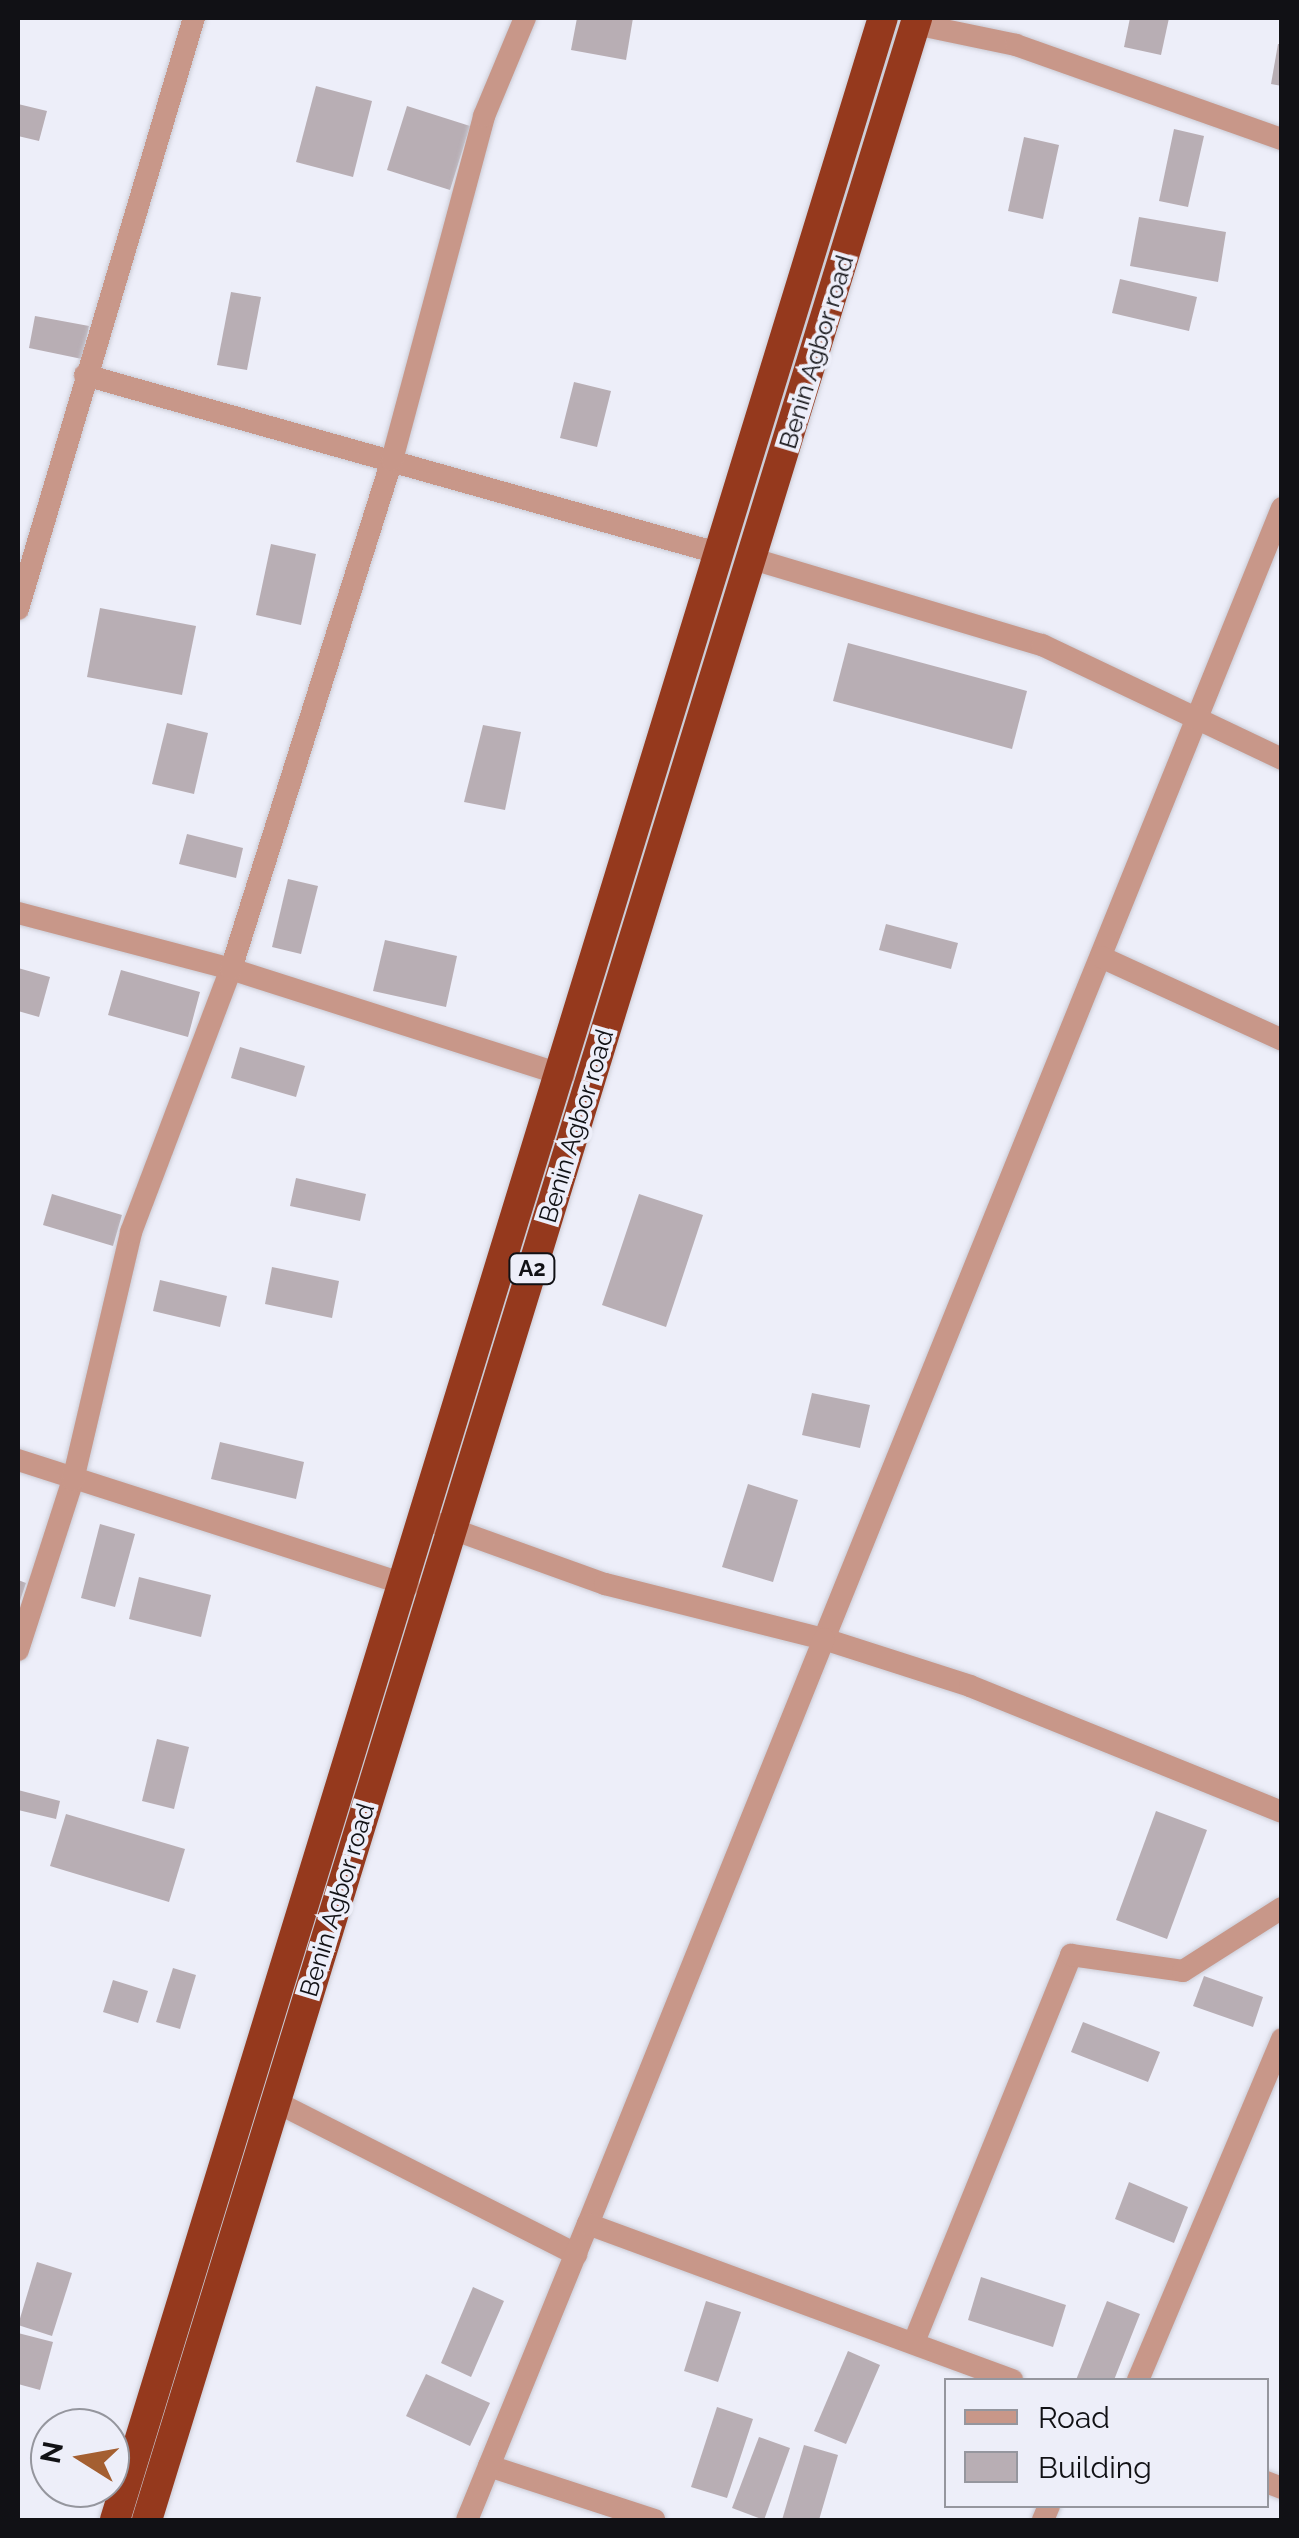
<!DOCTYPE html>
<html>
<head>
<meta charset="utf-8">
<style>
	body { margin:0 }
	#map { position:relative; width:1299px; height:2538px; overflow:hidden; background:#edeef9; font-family:Raleway,sans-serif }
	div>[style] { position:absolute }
	.building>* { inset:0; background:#b8aeb4 }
	.roads { filter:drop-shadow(0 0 2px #cacbd5) drop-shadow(0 0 2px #cacbd5) }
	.minor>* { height:22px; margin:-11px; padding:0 11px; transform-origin:11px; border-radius:11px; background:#c89789 }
	.trunk>* { height:30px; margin:-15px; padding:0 15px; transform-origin:15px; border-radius:15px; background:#95391d }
	span { translate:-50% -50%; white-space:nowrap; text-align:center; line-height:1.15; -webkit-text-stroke:8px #edeef9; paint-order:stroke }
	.shield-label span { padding:2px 8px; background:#edeef9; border:2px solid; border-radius:8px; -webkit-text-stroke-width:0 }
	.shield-label { font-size:22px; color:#111115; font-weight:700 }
	.street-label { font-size:25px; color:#111115 }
	.frame { position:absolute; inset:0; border:20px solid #111115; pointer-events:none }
	.legend { position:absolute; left:944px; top:2378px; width:325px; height:130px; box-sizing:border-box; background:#edeef9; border:2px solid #95969e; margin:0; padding:12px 18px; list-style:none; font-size:30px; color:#111115 }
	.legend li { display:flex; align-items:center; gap:20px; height:50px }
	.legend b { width:50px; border:2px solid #95969e }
	.north { position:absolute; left:30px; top:2408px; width:100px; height:100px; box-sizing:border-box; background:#edeef9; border:2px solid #95969e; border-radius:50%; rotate:281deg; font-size:28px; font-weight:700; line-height:40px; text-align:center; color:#111115 }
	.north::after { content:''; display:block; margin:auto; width:35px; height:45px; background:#a45f31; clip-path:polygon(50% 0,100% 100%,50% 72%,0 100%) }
</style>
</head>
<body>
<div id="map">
	<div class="building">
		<i style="clip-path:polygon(577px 18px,633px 18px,626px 60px,571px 50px)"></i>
		<i style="clip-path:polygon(1130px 18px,1169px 18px,1161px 55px,1124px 47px)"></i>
		<i style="clip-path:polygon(1278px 44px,1282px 44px,1282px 86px,1271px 84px)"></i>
		<i style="clip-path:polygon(316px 86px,372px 101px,353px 177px,296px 162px)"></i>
		<i style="clip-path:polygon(18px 104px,47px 111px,39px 141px,18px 136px)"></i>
		<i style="clip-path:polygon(407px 106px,470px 126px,450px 190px,387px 170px)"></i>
		<i style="clip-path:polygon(1174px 129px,1204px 136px,1188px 207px,1159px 201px)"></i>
		<i style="clip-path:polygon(1024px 137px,1059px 145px,1043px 219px,1008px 211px)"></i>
		<i style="clip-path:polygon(1139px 217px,1226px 232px,1218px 282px,1130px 266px)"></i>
		<i style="clip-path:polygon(1120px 279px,1197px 297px,1189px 331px,1112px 313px)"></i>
		<i style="clip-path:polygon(231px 292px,261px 297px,247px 370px,217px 365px)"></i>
		<i style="clip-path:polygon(35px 316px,89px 326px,82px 359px,29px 348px)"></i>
		<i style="clip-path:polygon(574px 382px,611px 391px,597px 447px,560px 438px)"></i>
		<i style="clip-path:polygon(271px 544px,316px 554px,301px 625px,256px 615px)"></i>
		<i style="clip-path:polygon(100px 608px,196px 626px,182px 695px,87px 677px)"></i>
		<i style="clip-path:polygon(848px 643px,1027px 691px,1012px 749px,833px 701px)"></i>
		<i style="clip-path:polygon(167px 723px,208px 733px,194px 794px,152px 784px)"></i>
		<i style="clip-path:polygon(483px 725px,521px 732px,505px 810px,464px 802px)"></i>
		<i style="clip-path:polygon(187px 834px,243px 848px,236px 878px,179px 864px)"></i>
		<i style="clip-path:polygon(288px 879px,318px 886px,301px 954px,272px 947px)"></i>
		<i style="clip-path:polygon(886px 924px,958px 943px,951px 969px,879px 950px)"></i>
		<i style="clip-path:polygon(385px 940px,457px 956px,446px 1007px,373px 991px)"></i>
		<i style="clip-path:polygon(18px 968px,50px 977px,39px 1017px,18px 1011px)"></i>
		<i style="clip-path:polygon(121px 970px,200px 992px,188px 1037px,108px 1015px)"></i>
		<i style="clip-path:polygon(240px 1047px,305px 1066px,296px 1097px,231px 1078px)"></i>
		<i style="clip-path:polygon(296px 1178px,366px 1194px,360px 1221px,290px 1206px)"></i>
		<i style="clip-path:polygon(52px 1194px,122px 1215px,113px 1246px,43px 1225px)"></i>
		<i style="clip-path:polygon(639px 1194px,703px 1215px,666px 1327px,602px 1305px)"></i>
		<i style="clip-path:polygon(272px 1267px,339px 1281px,332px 1318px,265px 1304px)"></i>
		<i style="clip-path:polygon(160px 1280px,227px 1296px,220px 1327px,153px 1311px)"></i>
		<i style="clip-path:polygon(812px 1393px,870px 1405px,860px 1448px,802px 1435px)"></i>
		<i style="clip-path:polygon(220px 1442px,304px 1462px,296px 1499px,211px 1479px)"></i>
		<i style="clip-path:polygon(748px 1484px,798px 1500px,773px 1582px,722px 1567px)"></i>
		<i style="clip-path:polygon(100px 1524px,135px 1534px,115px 1607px,81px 1598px)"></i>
		<i style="clip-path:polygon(139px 1577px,211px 1595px,201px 1637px,129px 1619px)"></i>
		<i style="clip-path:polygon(18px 1580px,26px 1583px,18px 1607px)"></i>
		<i style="clip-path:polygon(157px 1739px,189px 1747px,174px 1809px,142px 1801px)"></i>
		<i style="clip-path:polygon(18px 1790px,60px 1801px,56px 1819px,18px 1810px)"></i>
		<i style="clip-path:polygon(1156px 1811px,1207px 1830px,1167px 1939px,1116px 1920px)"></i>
		<i style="clip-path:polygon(66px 1814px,185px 1849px,169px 1902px,50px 1866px)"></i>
		<i style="clip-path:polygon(173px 1968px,196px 1975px,180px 2029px,156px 2022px)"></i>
		<i style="clip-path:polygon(1204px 1976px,1263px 1997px,1253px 2027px,1193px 2006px)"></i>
		<i style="clip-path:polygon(113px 1980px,148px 1991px,138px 2023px,103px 2012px)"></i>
		<i style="clip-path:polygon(1083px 2022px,1160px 2052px,1148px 2082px,1071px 2052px)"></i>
		<i style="clip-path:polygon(1129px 2182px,1188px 2207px,1174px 2243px,1115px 2219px)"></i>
		<i style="clip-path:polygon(37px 2262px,72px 2273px,52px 2336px,18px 2325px)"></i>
		<i style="clip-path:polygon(981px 2277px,1066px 2305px,1053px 2347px,968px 2320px)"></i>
		<i style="clip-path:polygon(473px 2287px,504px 2301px,471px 2377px,441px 2363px)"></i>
		<i style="clip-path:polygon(706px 2301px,741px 2312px,718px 2382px,684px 2371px)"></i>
		<i style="clip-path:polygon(1107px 2301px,1140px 2314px,1114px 2380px,1076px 2380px)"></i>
		<i style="clip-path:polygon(18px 2333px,53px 2342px,40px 2390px,18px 2384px)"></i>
		<i style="clip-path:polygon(848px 2351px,880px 2365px,846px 2444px,814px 2431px)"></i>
		<i style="clip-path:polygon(426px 2374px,490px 2403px,470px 2446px,406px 2416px)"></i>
		<i style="clip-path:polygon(717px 2407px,753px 2419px,727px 2498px,691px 2487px)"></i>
		<i style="clip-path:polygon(759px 2437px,790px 2448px,764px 2520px,732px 2508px)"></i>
		<i style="clip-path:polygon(804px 2445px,838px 2455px,819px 2520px,782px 2520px)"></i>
	</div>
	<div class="roads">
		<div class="minor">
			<i style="left:915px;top:24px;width:103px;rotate:11.7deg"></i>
			<i style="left:1016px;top:45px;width:282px;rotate:19.5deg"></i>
			<i style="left:85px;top:375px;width:661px;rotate:15.72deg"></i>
			<i style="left:1282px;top:508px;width:1220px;rotate:112.05deg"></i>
			<i style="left:824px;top:1639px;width:153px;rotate:17.8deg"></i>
			<i style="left:970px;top:1686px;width:336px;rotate:22deg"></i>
			<i style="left:753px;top:559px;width:302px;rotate:16.6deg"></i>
			<i style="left:1042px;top:645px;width:266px;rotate:25.4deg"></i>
			<i style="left:18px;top:609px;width:617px;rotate:-73.42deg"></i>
			<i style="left:18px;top:913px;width:220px;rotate:14.7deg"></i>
			<i style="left:231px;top:969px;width:349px;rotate:17.7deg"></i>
			<i style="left:1101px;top:957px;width:199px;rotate:24.6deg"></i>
			<i style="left:18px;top:1460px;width:410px;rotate:17.8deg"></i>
			<i style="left:427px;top:1520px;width:189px;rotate:19.8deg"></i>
			<i style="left:605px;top:1584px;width:226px;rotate:14.1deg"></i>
			<i style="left:824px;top:1639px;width:631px;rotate:111.97deg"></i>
			<i style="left:18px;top:1650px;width:179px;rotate:-72.1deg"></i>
			<i style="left:73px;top:1480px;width:255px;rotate:-76.8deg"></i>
			<i style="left:131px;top:1232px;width:281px;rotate:-69.2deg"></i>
			<i style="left:231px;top:969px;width:534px;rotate:-72.45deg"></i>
			<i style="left:392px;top:460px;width:356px;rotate:-75deg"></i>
			<i style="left:484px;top:116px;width:106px;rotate:-67.3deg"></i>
			<i style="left:274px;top:2101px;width:339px;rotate:26.9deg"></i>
			<i style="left:914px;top:2342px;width:418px;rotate:-67.9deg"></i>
			<i style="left:1071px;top:1955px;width:113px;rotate:8.1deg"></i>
			<i style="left:1183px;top:1971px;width:117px;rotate:-32.5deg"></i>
			<i style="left:1138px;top:2380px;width:370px;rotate:-67.1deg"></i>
			<i style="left:489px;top:2466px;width:174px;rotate:18.1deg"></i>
			<i style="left:1266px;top:2482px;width:17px;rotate:21deg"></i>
			<i style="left:467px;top:2520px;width:320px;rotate:-67.8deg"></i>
			<i style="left:588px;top:2224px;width:452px;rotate:20.2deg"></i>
			<i style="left:1043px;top:2520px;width:15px;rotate:-67deg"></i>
		</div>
		<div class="trunk">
			<i style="left:115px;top:2520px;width:2617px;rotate:-72.94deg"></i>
			<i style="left:147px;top:2520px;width:2618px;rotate:-72.89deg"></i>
		</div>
	</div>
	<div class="shield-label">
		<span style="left:532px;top:1269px">A2</span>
	</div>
	<div class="street-label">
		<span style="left:816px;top:352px;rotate:-73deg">Benin Agbor road</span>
		<span style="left:576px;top:1126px;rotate:-73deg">Benin Agbor road</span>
		<span style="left:337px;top:1900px;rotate:-73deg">Benin Agbor road</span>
	</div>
	<div class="frame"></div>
	<ul class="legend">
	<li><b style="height:12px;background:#c89789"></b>Road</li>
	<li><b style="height:28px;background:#b8aeb4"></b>Building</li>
	</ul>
	<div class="north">N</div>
</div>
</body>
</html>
